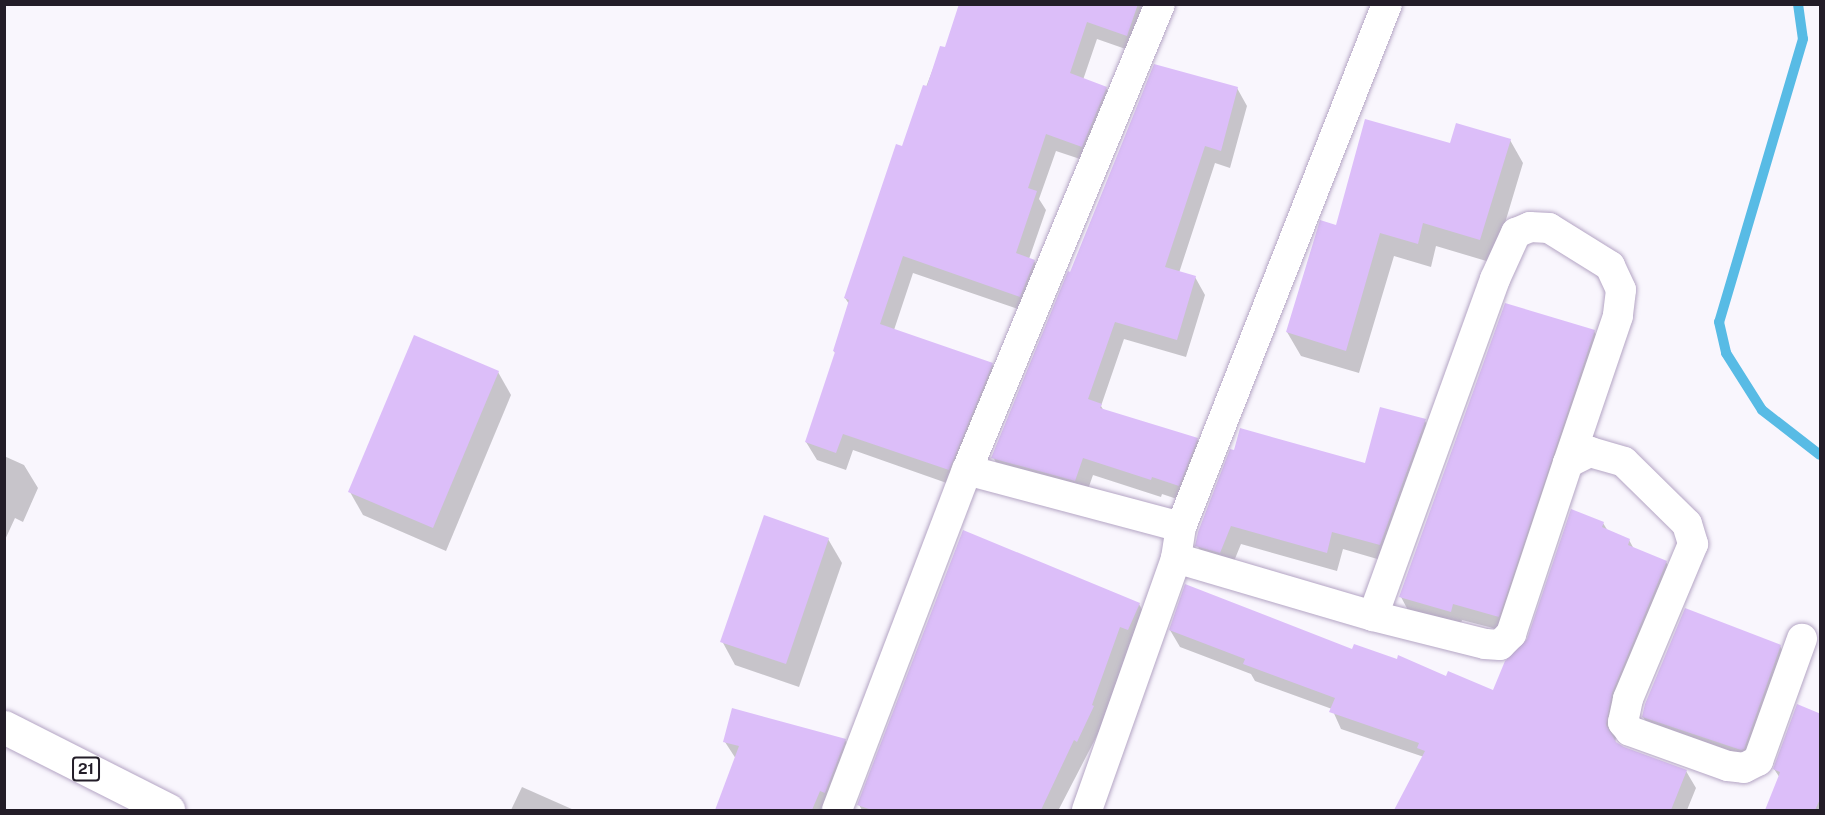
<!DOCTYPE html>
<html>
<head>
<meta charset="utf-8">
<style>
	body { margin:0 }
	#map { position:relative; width:1825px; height:815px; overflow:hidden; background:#f9f6fd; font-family:"Public Sans",sans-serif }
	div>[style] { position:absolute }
	.shadow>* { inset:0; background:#0003 }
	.stream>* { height:10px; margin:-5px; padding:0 5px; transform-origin:5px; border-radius:5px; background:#58bbe5 }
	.building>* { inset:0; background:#dcbef9 }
	.roads { filter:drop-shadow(0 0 2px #b4a5c4) drop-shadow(0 0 2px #b4a5c4) }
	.street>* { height:30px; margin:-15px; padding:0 15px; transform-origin:15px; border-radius:15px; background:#fff }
	.highway>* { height:33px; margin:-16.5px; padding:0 16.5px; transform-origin:16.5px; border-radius:16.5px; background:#fff }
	span { translate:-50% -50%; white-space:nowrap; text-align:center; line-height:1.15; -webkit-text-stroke:4.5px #fff; paint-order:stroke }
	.shield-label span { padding:2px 4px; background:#fff; border:2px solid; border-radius:4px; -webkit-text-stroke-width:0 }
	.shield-label { font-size:15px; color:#231d28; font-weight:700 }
	.frame { position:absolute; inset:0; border:6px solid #231d28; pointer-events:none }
</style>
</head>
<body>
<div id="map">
	<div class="shadow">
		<i style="clip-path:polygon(961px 4px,1154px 4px,1137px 53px,1097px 39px,1083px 80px,1106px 88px,1116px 105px,1092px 163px,1056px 151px,1039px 199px,1046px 210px,1029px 259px,1034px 261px,1045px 278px,1030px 313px,913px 273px,894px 330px,992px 364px,1002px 382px,958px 487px,853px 450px,846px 470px,817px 460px,806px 442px,836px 355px,834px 351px,849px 304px,845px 298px,941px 48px,946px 49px)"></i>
		<i style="clip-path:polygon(1237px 88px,1247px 106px,1230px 168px,1215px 163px,1179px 273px,1195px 277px,1205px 295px,1186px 357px,1124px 339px,1101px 406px,1104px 411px,1197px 439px,1207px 457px,1189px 503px,1162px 494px,1161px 497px,1093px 475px,1085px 498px,1003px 475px,993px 457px,1071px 274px)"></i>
		<i style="clip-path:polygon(1510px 140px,1523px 163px,1493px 263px,1436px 246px,1431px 267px,1394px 256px,1359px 373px,1301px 356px,1287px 332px,1337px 227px,1451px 145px)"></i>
		<i style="clip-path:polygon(1594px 331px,1603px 348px,1508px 632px,1462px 620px,1460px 628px,1410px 614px,1401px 597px)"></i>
		<i style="clip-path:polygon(498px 372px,511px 395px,446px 551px,363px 515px,350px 492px)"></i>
		<i style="clip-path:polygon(1425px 421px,1435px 439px,1391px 563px,1343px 549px,1337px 571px,1241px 544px,1230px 571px,1208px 564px,1197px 545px,1199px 532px,1366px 464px)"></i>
		<i style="clip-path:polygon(4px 456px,24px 465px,38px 488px,23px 522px,15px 518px,4px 542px)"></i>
		<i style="clip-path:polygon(1603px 523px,1608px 531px,1629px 540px,1634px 549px,1666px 562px,1676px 579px,1621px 710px,1615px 743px,1623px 748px,1686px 771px,1696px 788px,1687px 810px,1396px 810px,1424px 757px,1341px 729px,1332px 709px,1255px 681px,1251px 674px,1180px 647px,1170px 630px,1353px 651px,1494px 692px)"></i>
		<i style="clip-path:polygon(828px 539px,842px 563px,799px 687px,735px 665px,722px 641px)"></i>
		<i style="clip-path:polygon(1139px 604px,1149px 622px,1137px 647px,1130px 643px,1103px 724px,1059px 809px,1062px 810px,862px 810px,859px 805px)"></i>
		<i style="clip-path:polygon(1780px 646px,1789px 662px,1753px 764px,1652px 732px,1643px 717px)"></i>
		<i style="clip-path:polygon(1820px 716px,1820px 810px,1767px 810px,1780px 778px,1774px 769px)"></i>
		<i style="clip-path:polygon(845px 740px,854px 756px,827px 810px,716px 810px,736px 759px,725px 742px)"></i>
		<i style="clip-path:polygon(522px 787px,574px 810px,511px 810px)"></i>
	</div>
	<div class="stream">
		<i style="left:1798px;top:4px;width:35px;rotate:82deg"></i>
		<i style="left:1803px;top:39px;width:295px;rotate:106.5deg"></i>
		<i style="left:1719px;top:322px;width:32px;rotate:77deg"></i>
		<i style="left:1726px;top:353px;width:67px;rotate:57.7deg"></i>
		<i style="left:1762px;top:410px;width:73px;rotate:37.8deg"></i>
	</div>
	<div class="building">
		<i style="clip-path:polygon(959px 4px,1138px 4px,1127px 36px,1087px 22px,1070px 73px,1107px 87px,1082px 147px,1046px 134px,1028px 188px,1037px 191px,1016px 253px,1035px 260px,1020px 297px,903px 256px,880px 324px,993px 363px,949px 470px,843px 434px,836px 453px,805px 442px,835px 352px,833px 351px,849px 300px,844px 298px,896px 144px,902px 146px,923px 85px,927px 86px,940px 46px,945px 47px)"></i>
		<i style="clip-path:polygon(1154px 64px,1238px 87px,1221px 151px,1205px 146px,1165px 267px,1196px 276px,1177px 340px,1115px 322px,1088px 399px,1102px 404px,1100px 408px,1198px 438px,1179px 486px,1152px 477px,1151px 480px,1083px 458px,1075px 481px,991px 458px,1068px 271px,1070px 272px)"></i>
		<i style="clip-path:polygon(1365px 119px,1450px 143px,1456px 123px,1511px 139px,1480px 240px,1423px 223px,1418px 244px,1380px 233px,1346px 351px,1286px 332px,1320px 220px,1336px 225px)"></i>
		<i style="clip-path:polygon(1505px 303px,1595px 330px,1499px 617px,1453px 604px,1451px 612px,1399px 597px)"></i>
		<i style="clip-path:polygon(414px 335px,499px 371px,433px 528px,348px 492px)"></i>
		<i style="clip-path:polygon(1380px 407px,1426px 419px,1380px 545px,1332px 532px,1327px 553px,1231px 526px,1220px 553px,1195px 546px,1198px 532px,1230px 449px,1234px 450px,1240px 428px,1365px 463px)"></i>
		<i style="clip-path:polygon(1571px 509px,1604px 522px,1602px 527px,1630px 539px,1628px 545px,1667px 561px,1612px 693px,1606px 725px,1616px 742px,1624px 747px,1687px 770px,1671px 810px,1394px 810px,1425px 751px,1417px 748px,1419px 743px,1329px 712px,1335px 698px,1243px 664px,1245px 659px,1169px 630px,1185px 584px,1352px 649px,1354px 644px,1397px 659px,1398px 655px,1446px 676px,1448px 671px,1493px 690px,1505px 661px,1527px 639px)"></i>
		<i style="clip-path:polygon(764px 515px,829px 538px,786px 664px,720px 642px)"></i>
		<i style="clip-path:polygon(963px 530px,1140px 603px,1128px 630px,1120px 627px,1092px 705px,1094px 706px,1077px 742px,1074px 740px,1041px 810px,872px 810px,857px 805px)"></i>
		<i style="clip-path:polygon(1685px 608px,1781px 645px,1744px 749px,1741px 750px,1642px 717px,1645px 704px)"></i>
		<i style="clip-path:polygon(1797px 704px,1821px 714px,1821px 797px,1815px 810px,1765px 810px,1779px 775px,1780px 772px,1773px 769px)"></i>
		<i style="clip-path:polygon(732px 708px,846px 739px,825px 793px,820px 791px,812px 810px,715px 810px,739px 746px,723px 742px)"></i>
	</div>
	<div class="roads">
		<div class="street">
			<i style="left:967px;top:470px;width:221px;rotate:14.9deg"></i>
			<i style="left:1176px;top:558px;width:205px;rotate:16.4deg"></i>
			<i style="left:1373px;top:616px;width:115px;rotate:14deg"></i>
			<i style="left:1485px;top:644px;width:15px;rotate:4deg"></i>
			<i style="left:1500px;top:645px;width:16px;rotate:-45deg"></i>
			<i style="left:1511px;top:634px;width:180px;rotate:-71.6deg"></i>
			<i style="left:1568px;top:463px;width:25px;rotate:-27deg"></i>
			<i style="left:1590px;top:452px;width:35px;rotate:16deg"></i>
			<i style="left:1624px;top:462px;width:88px;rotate:44.5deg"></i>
			<i style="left:1687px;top:524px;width:21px;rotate:73deg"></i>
			<i style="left:1693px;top:544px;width:168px;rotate:112.8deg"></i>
			<i style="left:1628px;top:699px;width:24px;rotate:102deg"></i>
			<i style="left:1623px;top:722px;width:11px;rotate:52deg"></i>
			<i style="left:1630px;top:731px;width:104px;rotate:19.7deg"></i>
			<i style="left:1728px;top:766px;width:16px;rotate:7deg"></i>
			<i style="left:1744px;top:768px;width:16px;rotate:-27deg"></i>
			<i style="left:1758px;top:761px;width:130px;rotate:-70.2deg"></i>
			<i style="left:1373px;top:616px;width:358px;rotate:-70.1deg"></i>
			<i style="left:1495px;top:279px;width:51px;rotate:-65.5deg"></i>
			<i style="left:1516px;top:233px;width:15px;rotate:-23deg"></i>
			<i style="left:1530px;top:227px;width:19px;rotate:3deg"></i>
			<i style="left:1549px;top:228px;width:72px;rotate:31.9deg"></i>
			<i style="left:1610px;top:266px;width:26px;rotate:65deg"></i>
			<i style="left:1621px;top:290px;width:26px;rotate:97deg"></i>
			<i style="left:1618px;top:316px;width:155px;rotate:108.8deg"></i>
			<i style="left:837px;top:810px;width:364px;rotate:-69.1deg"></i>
			<i style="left:967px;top:470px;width:504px;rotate:-67.5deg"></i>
			<i style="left:1087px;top:810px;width:267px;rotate:-70.5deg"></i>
			<i style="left:1176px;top:558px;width:31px;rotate:-81deg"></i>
			<i style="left:1181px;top:527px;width:562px;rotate:-68.5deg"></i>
		</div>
		<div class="highway">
			<i style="left:4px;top:727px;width:184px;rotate:26.8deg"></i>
		</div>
	</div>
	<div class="shield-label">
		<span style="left:86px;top:769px">21</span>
	</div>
	<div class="frame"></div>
</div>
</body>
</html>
